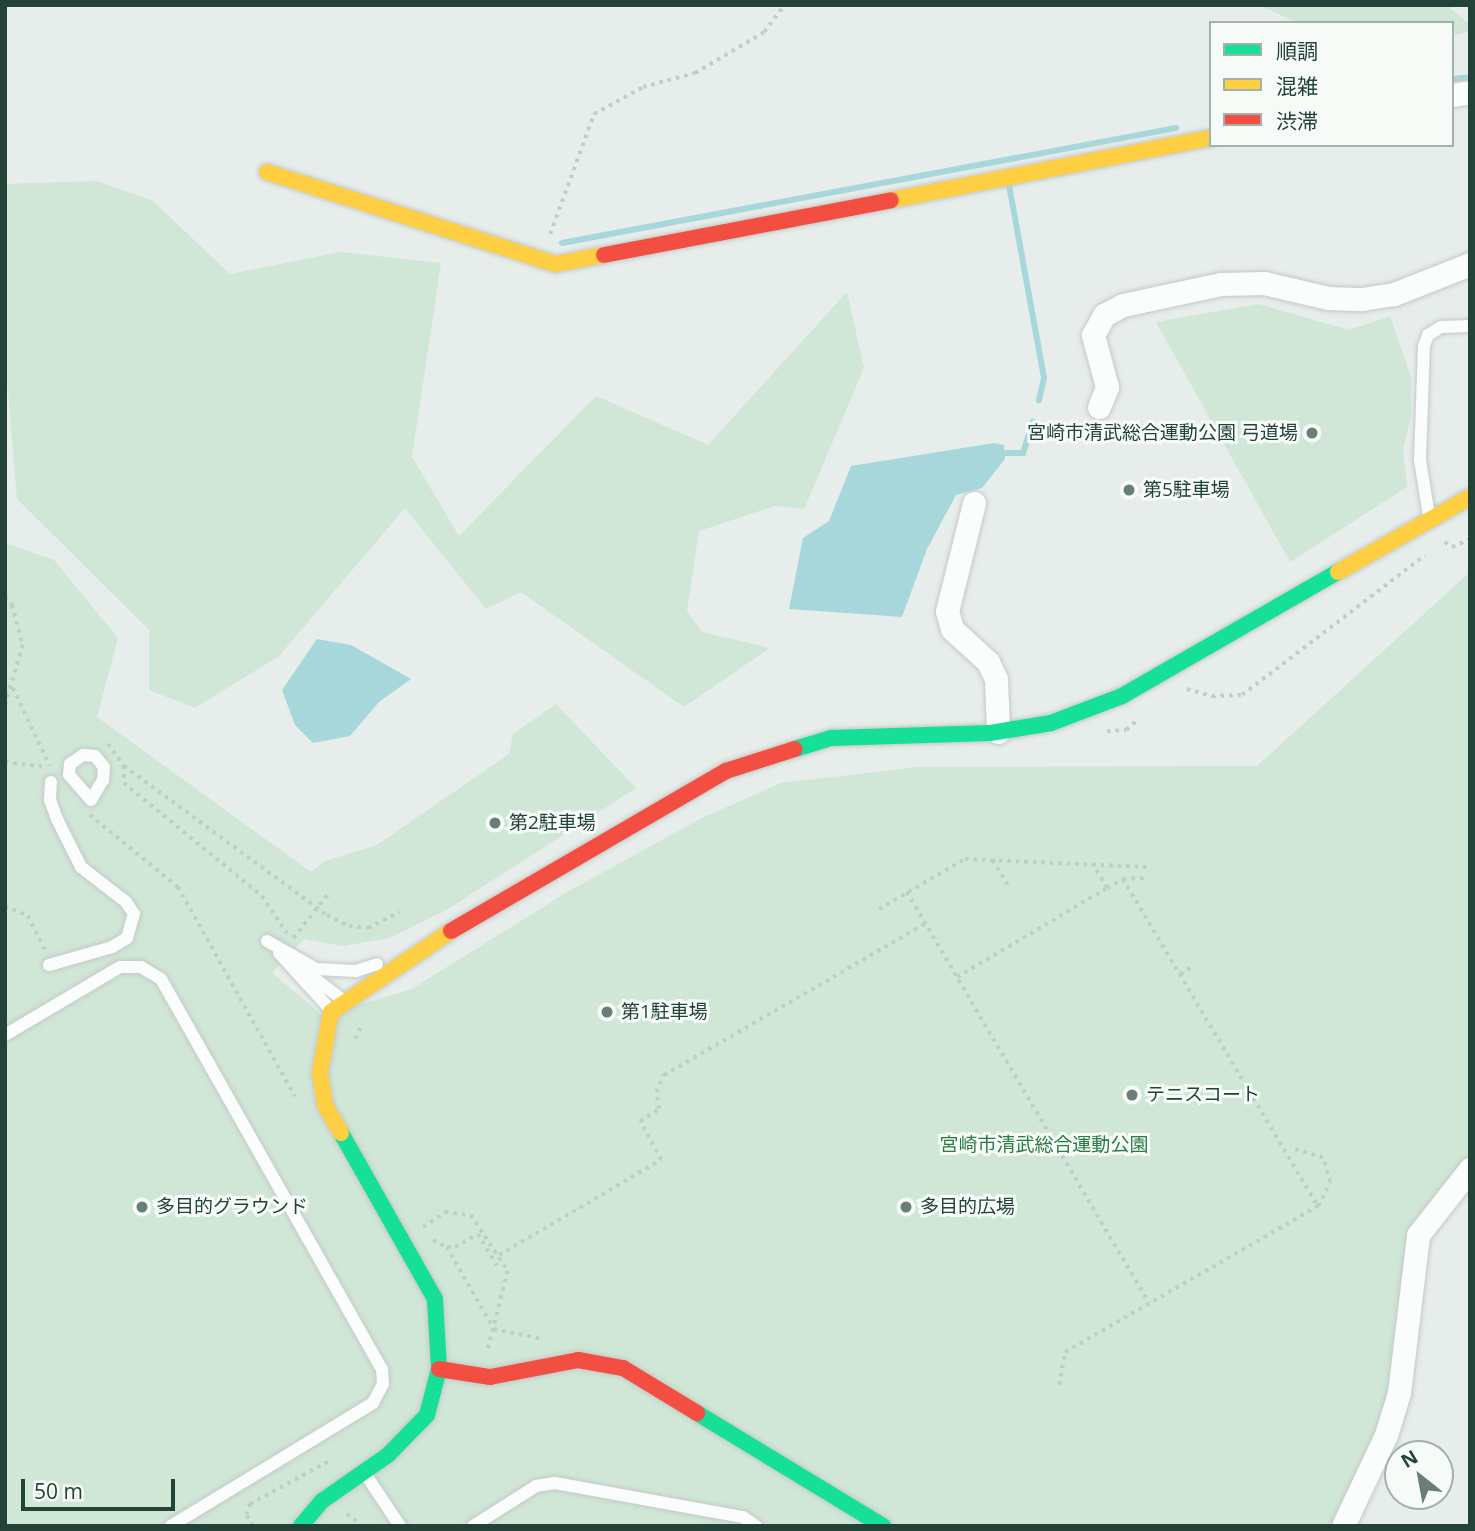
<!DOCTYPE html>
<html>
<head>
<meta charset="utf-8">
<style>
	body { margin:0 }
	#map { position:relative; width:1475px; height:1531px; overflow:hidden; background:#e7edea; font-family:"Open Sans","Noto Sans JP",sans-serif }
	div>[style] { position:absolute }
	.green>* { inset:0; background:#d0e6d6 }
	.water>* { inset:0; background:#a7d7db }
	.stream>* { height:6px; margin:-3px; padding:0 3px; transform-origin:3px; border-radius:3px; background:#a7d7db }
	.path>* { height:3.5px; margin-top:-1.75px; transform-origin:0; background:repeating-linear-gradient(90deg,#c2ccc8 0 3.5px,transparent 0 8.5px) }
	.roads { filter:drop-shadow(0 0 2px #c4cac7) drop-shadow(0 0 2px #c4cac7) }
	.lane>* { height:12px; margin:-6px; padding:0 6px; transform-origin:6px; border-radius:6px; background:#fbfcfc }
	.street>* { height:23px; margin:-11.5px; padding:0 11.5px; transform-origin:11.5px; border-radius:11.5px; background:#fbfcfc }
	.fast>* { height:16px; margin:-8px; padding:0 8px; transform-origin:8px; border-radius:8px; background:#16e098 }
	.slow>* { height:16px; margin:-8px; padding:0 8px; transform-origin:8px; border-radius:8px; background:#ffcf43 }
	.jam>* { height:16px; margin:-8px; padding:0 8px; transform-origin:8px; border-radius:8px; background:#f24e42 }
	.dots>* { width:19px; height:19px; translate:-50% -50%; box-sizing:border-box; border:4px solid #f6fbf8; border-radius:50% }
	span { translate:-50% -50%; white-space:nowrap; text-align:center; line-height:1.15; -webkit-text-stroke:6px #f6fbf8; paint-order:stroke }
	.poi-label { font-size:19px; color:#234238 }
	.right { translate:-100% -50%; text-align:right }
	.left { translate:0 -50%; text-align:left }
	.park-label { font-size:19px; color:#2b7b45 }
	.frame { position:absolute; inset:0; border:7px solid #234238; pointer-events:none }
	.legend { position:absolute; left:1209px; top:21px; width:245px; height:126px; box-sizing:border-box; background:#f6fbf8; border:2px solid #a2b1ab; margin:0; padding:9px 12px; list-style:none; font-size:21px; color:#234238 }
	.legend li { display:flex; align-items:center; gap:14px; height:35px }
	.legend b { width:35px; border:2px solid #a2b1ab }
	.north { position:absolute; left:1384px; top:1440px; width:70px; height:70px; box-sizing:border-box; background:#f6fbf8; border:2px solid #a2b1ab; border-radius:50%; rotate:329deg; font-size:19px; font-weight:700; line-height:28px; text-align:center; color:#234238 }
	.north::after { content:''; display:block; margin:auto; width:24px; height:32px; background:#687e76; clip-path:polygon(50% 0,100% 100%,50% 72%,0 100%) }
	.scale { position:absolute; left:21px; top:1479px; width:154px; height:32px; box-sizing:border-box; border:4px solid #234238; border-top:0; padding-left:9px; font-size:21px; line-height:24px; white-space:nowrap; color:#234238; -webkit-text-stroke:5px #f6fbf8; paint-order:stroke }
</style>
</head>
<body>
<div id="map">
	<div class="green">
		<i style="clip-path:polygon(1260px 5px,1447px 5px,1470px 25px,1470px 31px,1452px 36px,1452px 23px,1297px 23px)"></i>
		<i style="clip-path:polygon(97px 181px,153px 201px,230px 274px,340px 252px,441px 263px,412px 457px,459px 536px,596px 396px,708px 445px,847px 292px,864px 368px,804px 509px,775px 506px,699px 531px,687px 611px,702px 632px,770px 648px,684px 707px,521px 592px,486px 609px,405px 508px,279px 656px,195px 708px,149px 690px,149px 630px,17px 499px,5px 356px,5px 184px)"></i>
		<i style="clip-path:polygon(1259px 304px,1349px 330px,1390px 316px,1411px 377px,1411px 416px,1403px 451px,1407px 487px,1290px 562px,1156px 322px)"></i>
		<i style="clip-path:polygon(5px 543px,54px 560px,118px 638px,97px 717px,311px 872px,325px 861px,377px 845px,509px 754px,513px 734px,556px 704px,636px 788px,448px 909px,390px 938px,342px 946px,304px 939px,272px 973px,322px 1015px,410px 990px,569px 891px,702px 818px,781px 783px,918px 767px,1257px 766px,1470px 572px,1470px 1173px,1418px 1235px,1399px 1393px,1349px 1526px,5px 1526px)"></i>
	</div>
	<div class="water">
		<i style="clip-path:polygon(994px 443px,1004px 445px,1005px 459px,982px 488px,956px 495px,927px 549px,902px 617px,789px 609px,803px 538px,829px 521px,851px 466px)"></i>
		<i style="clip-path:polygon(317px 639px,351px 645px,411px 679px,379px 702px,350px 736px,313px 743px,295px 725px,282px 690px)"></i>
	</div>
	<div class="stream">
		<i style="left:1452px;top:79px;width:18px;rotate:-6deg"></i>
		<i style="left:1009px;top:185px;width:196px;rotate:79.7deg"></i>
		<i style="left:1044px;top:378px;width:23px;rotate:103deg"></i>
		<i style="left:562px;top:243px;width:625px;rotate:-10.61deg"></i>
		<i style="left:1002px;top:453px;width:21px"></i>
		<i style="left:1023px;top:453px;width:33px;rotate:-72deg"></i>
	</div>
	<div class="path">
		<i style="left:550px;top:234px;width:128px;rotate:-69.9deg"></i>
		<i style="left:594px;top:114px;width:56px;rotate:-28.9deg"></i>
		<i style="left:643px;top:87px;width:54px;rotate:-15.1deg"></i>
		<i style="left:695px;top:73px;width:80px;rotate:-30.7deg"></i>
		<i style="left:764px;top:32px;width:34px;rotate:-53deg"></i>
		<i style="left:1445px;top:542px;width:9px;rotate:36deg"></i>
		<i style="left:1452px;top:547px;width:20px;rotate:-24deg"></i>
		<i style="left:5px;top:597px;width:11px;rotate:49deg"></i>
		<i style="left:12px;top:605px;width:41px;rotate:74.6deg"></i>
		<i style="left:23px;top:645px;width:64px;rotate:106.4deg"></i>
		<i style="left:13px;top:688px;width:86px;rotate:64.6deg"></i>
		<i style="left:1187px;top:689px;width:26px;rotate:16deg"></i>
		<i style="left:1212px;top:696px;width:30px;rotate:-2deg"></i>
		<i style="left:1242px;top:695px;width:230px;rotate:-37.4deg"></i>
		<i style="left:1107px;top:731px;width:19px;rotate:-3deg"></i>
		<i style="left:1126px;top:730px;width:15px;rotate:-42deg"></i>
		<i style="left:108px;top:744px;width:27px;rotate:54deg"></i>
		<i style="left:124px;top:766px;width:17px;rotate:90deg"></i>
		<i style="left:124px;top:783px;width:178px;rotate:39.3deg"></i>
		<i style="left:262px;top:896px;width:45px;rotate:56deg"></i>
		<i style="left:5px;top:762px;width:41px;rotate:7deg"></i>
		<i style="left:124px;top:766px;width:252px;rotate:36.3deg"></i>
		<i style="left:327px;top:915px;width:25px;rotate:27deg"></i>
		<i style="left:349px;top:926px;width:19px;rotate:6deg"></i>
		<i style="left:368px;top:928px;width:35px;rotate:-27deg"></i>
		<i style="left:90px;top:815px;width:114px;rotate:39.3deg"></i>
		<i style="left:178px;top:887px;width:240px;rotate:60.8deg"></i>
		<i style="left:993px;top:860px;width:33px;rotate:59deg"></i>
		<i style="left:1123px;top:879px;width:381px;rotate:59.2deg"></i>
		<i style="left:1107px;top:888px;width:18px;rotate:-29deg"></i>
		<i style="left:1123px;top:879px;width:21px;rotate:-3deg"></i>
		<i style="left:907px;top:892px;width:477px;rotate:59.5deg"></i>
		<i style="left:5px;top:906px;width:25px;rotate:23deg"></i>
		<i style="left:28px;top:916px;width:39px;rotate:63deg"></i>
		<i style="left:879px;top:909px;width:99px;rotate:-30.2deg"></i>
		<i style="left:965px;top:859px;width:182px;rotate:2.5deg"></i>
		<i style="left:293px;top:938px;width:58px;rotate:-51.3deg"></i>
		<i style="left:1180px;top:974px;width:16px;rotate:-30deg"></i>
		<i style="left:957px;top:977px;width:174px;rotate:-30.7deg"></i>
		<i style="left:1107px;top:888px;width:28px;rotate:-122deg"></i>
		<i style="left:355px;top:1039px;width:17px;rotate:-65deg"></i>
		<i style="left:423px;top:1227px;width:27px;rotate:-34deg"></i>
		<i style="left:445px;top:1212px;width:26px;rotate:7deg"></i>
		<i style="left:471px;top:1215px;width:67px;rotate:56.5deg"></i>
		<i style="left:508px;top:1271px;width:81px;rotate:104.4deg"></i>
		<i style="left:433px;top:1240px;width:16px;rotate:27deg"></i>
		<i style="left:447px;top:1247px;width:95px;rotate:60.2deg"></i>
		<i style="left:494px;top:1329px;width:50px;rotate:11.5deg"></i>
		<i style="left:447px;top:1247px;width:8px"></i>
		<i style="left:455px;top:1247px;width:26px;rotate:-29deg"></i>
		<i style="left:478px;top:1234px;width:37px;rotate:59deg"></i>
		<i style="left:499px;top:1255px;width:188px;rotate:-30.4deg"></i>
		<i style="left:661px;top:1160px;width:44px;rotate:-118.3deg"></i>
		<i style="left:640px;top:1121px;width:22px;rotate:-32deg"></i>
		<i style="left:659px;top:1109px;width:17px;rotate:-100deg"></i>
		<i style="left:656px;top:1092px;width:19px;rotate:-65deg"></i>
		<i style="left:664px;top:1075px;width:302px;rotate:-30.1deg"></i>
		<i style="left:1059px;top:1385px;width:34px;rotate:-80deg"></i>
		<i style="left:1065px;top:1352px;width:292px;rotate:-30deg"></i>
		<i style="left:1318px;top:1206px;width:27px;rotate:-63deg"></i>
		<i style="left:1330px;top:1182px;width:25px;rotate:-106deg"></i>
		<i style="left:1323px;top:1158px;width:34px;rotate:-163deg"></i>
		<i style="left:347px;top:1514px;width:20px;rotate:37deg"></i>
		<i style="left:253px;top:1526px;width:13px;rotate:-122deg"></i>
		<i style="left:246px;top:1515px;width:12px;rotate:-70deg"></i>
		<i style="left:250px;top:1504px;width:92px;rotate:-28.5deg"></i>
	</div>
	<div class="roads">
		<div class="lane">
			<i style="left:1429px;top:516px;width:57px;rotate:-99.1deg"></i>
			<i style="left:1420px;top:460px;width:114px;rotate:-88deg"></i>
			<i style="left:1424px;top:346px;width:12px;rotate:-70deg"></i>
			<i style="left:1428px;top:335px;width:15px;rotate:-32deg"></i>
			<i style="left:1441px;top:327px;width:29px;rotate:-2deg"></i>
			<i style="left:83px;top:755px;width:12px;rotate:5deg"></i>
			<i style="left:95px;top:756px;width:14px;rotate:51deg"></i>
			<i style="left:104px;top:767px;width:13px;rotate:94deg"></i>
			<i style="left:103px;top:780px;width:23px;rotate:121deg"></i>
			<i style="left:91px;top:800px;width:33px;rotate:-131deg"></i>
			<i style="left:69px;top:775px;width:11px;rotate:-85deg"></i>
			<i style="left:70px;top:764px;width:16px;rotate:-35deg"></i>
			<i style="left:267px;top:941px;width:56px;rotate:29.7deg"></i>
			<i style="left:316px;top:969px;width:40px;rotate:2.9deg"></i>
			<i style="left:356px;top:971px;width:22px;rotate:-18deg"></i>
			<i style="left:279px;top:953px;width:76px;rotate:47.7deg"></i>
			<i style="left:49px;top:965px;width:66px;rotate:-15.9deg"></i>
			<i style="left:112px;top:947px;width:17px;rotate:-31deg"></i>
			<i style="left:127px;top:938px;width:25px;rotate:-74deg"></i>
			<i style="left:134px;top:914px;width:14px;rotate:-124deg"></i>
			<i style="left:126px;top:902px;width:57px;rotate:-142.1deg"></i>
			<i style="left:81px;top:867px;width:54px;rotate:-116.6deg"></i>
			<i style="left:57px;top:819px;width:20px;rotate:-110deg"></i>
			<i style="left:50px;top:800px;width:18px;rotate:-87deg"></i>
			<i style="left:300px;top:967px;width:56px;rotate:37.7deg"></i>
			<i style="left:5px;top:1035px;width:134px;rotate:-30.6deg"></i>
			<i style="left:120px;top:967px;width:21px"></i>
			<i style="left:141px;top:967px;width:23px;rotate:31deg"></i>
			<i style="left:161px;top:979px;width:448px;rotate:60.5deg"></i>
			<i style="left:382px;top:1369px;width:15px;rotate:86deg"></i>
			<i style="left:383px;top:1384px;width:21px;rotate:118deg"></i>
			<i style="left:373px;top:1403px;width:237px;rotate:148.7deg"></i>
			<i style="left:364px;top:1472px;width:65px;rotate:56.3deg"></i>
			<i style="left:473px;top:1526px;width:75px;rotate:-32.4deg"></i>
			<i style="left:536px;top:1486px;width:19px;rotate:-9deg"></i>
			<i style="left:555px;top:1483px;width:191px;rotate:10.3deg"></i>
			<i style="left:743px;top:1517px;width:16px;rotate:35deg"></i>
		</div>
		<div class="street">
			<i style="left:1452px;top:95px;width:18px;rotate:-9deg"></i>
			<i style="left:1099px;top:407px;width:22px;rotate:-68deg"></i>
			<i style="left:1107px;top:387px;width:54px;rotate:-105.1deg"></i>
			<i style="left:1093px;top:335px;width:23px;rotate:-61deg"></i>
			<i style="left:1104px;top:315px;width:21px;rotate:-28deg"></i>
			<i style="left:1123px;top:305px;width:100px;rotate:-12.1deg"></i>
			<i style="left:1221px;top:284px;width:43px;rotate:-1.3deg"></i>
			<i style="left:1264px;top:283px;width:66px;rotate:13.2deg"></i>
			<i style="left:1328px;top:298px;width:34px;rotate:2deg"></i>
			<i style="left:1362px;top:299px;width:32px;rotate:-9deg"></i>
			<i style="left:1394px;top:294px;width:82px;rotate:-21.5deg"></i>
			<i style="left:974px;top:503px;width:111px;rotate:104deg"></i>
			<i style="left:947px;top:611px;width:19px;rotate:74deg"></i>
			<i style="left:952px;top:629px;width:49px;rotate:42.5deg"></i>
			<i style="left:988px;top:662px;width:19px;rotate:65deg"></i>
			<i style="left:996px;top:679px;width:53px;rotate:87.8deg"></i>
			<i style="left:1343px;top:1526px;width:101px;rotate:-64.7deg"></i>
			<i style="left:1386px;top:1435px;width:44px;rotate:-72.8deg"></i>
			<i style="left:1399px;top:1393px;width:159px;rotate:-83.1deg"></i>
			<i style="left:1418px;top:1235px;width:84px;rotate:-51.8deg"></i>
		</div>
		<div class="fast">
			<i style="left:795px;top:749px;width:38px;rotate:-17deg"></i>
			<i style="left:831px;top:738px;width:159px;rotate:-1.8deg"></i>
			<i style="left:990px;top:733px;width:62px;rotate:-9.3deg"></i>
			<i style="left:1051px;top:723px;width:76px;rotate:-20.8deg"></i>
			<i style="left:1122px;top:696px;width:249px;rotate:-29.9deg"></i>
			<i style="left:697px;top:1413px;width:218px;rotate:31.3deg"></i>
			<i style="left:301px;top:1526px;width:33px;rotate:-50deg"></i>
			<i style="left:322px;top:1501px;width:80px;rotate:-34.9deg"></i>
			<i style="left:388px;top:1455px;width:56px;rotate:-45.7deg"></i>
			<i style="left:427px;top:1415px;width:48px;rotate:-75.4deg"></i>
			<i style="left:439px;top:1369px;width:70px;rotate:-93.3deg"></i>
			<i style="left:435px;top:1299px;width:191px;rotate:-119.5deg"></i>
		</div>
		<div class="slow">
			<i style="left:267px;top:172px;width:303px;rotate:17.7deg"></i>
			<i style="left:556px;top:264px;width:49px;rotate:-10.6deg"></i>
			<i style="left:891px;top:200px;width:326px;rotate:-11deg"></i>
			<i style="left:1338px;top:572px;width:152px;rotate:-29.6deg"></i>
			<i style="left:341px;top:1133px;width:32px;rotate:-120deg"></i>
			<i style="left:325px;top:1105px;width:32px;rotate:-99deg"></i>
			<i style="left:320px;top:1073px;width:62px;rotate:-79.8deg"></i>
			<i style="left:331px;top:1012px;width:145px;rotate:-34deg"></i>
		</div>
		<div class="jam">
			<i style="left:604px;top:255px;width:292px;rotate:-10.8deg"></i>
			<i style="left:451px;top:931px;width:318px;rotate:-30.2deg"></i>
			<i style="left:726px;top:771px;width:72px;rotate:-17.7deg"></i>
			<i style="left:439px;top:1369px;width:52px;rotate:8.9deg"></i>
			<i style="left:490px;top:1377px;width:90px;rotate:-10.9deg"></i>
			<i style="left:578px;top:1360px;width:46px;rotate:10.1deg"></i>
			<i style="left:623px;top:1368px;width:87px;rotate:31.3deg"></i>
		</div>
	</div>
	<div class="dots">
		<i style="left:1312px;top:433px;background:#687e76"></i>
		<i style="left:1129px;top:490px;background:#687e76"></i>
		<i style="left:495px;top:823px;background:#687e76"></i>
		<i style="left:607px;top:1012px;background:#687e76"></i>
		<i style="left:1132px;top:1095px;background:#687e76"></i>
		<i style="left:142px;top:1207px;background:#687e76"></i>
		<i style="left:906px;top:1207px;background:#687e76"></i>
	</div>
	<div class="poi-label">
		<span class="right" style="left:1298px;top:433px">宮崎市清武総合運動公園 弓道場</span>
		<span class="left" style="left:1143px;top:490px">第5駐車場</span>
		<span class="left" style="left:509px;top:823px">第2駐車場</span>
		<span class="left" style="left:621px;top:1012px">第1駐車場</span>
		<span class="left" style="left:1146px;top:1095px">テニスコート</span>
		<span class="left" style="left:156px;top:1207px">多目的グラウンド</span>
		<span class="left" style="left:920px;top:1207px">多目的広場</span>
	</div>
	<div class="park-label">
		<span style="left:1044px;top:1145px">宮崎市清武総合運動公園</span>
	</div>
	<div class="frame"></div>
	<ul class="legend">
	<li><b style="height:9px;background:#16e098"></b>順調</li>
	<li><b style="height:9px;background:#ffcf43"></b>混雑</li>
	<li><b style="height:9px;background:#f24e42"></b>渋滞</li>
	</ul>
	<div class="north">N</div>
	<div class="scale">50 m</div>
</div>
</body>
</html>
